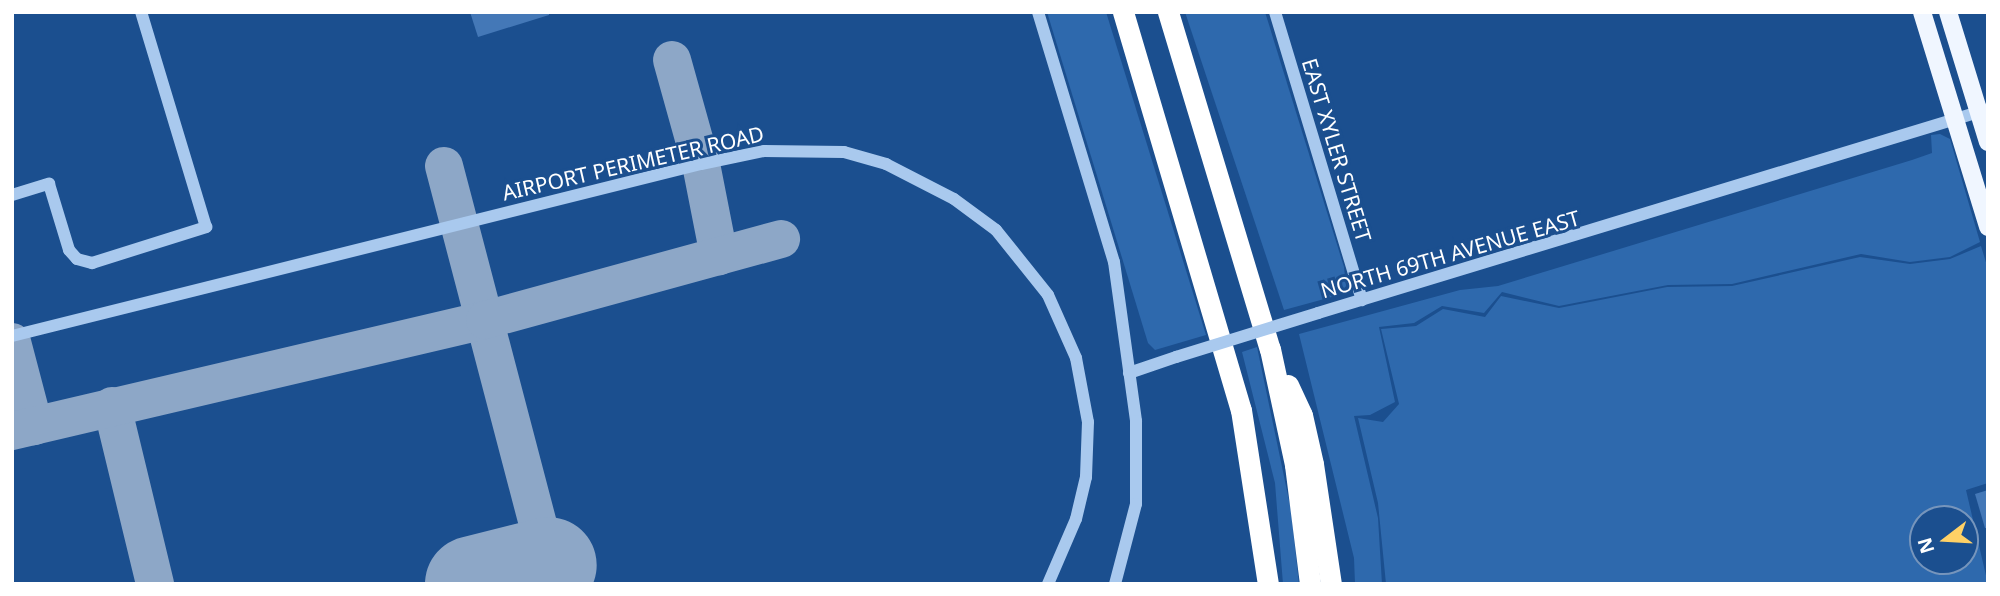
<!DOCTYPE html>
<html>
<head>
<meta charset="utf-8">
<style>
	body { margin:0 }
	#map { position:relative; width:2000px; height:596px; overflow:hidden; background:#1b4f8f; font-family:"Noto Sans",sans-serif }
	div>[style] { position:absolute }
	.green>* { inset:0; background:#2e69ad }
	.taxiway>* { height:38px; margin:-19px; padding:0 19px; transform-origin:19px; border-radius:19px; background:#8da7c7 }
	.runway>* { height:96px; margin:-48px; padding:0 48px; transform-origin:48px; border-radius:48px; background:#8da7c7 }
	.building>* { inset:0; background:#4478b7 }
	.minor>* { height:12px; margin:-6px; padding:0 6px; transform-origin:6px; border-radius:6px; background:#a9c9ee }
	.major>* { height:18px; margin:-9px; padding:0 9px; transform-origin:9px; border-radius:9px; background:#f0f6ff }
	.highway>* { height:21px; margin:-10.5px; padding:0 10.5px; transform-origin:10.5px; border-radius:10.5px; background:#fff }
	.minor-bridge>* { height:12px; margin:-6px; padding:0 6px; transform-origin:6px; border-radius:6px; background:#a9c9ee }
	span { translate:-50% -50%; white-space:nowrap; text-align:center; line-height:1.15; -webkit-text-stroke:6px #1b4f8f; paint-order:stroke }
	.street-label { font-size:21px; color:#fff }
	.frame { position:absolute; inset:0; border:14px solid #fff; pointer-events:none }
	.north { position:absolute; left:1909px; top:505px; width:70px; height:70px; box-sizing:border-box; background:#1b4f8f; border:2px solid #7695bc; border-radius:50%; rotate:253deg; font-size:19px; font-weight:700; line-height:28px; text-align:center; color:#fff }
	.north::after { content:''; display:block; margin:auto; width:24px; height:32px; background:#ffd166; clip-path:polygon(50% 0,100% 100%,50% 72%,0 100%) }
</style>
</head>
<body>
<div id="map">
	<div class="green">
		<i style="clip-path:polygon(1047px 12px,1106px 12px,1206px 335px,1155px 350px,1148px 343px)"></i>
		<i style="clip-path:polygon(1185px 12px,1265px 12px,1344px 267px,1346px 286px,1339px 295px,1284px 310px)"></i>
		<i style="clip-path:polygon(1940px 134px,1950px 139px,1980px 242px,1950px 257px,1910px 262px,1861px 254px,1732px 284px,1668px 285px,1559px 306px,1502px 292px,1484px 313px,1442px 306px,1414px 323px,1379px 327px,1395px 402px,1370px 415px,1354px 416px,1378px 518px,1382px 584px,1355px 584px,1354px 558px,1299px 334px,1460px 290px,1498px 286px,1912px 160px,1932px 153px,1931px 135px)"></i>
		<i style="clip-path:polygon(evenodd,1981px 246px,1988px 269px,1988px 483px,1966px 490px,1988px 584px,1386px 584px,1378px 503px,1358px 418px,1383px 422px,1399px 404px,1381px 329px,1416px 326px,1443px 309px,1485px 317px,1501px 296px,1559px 308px,1667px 287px,1732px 286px,1860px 257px,1910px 264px,1950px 259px,1981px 246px,1965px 519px,1965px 561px,1923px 561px,1923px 519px,1965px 519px)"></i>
		<i style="clip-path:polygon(1257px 347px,1291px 510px,1299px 584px,1283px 584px,1275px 483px,1242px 352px)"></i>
	</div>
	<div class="taxiway">
		<i style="left:672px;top:60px;width:108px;rotate:74.4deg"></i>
		<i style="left:701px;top:164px;width:94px;rotate:78.9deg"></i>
		<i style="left:444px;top:166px;width:413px;rotate:75.3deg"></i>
		<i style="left:12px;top:342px;width:87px;rotate:75.3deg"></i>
		<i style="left:112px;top:406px;width:183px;rotate:76.4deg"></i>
		<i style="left:12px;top:431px;width:486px;rotate:-13.2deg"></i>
		<i style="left:485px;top:320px;width:307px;rotate:-15.3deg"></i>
	</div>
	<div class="runway">
		<i style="left:473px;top:584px;width:78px;rotate:-14deg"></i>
	</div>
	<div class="building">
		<i style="clip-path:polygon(470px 12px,549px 12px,549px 15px,478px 37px)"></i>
		<i style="clip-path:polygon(1988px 490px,1988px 528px,1985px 528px,1975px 494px)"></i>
	</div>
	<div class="minor">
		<i style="left:1038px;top:12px;width:261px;rotate:73.1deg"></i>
		<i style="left:1114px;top:262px;width:161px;rotate:82.1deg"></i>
		<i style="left:1136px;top:421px;width:83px;rotate:90deg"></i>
		<i style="left:1136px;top:504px;width:83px;rotate:104.7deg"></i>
		<i style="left:1275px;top:12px;width:301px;rotate:73.2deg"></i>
		<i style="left:12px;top:195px;width:39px;rotate:-17deg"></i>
		<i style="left:49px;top:184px;width:69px;rotate:73.1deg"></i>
		<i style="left:69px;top:250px;width:12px;rotate:48deg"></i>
		<i style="left:77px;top:259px;width:16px;rotate:15deg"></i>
		<i style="left:92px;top:263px;width:120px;rotate:-17.5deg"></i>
		<i style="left:206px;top:227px;width:225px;rotate:-106.8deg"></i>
		<i style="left:1318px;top:313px;width:700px;rotate:-16.93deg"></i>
		<i style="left:12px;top:336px;width:710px;rotate:-14.02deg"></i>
		<i style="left:701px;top:164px;width:64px;rotate:-11.7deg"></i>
		<i style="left:764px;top:151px;width:80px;rotate:0.7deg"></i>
		<i style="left:844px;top:152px;width:44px;rotate:15.9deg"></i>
		<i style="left:886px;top:164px;width:76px;rotate:27.2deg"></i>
		<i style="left:954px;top:199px;width:52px;rotate:36.4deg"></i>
		<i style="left:996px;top:230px;width:83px;rotate:51.3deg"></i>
		<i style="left:1048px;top:295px;width:69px;rotate:66deg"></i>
		<i style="left:1076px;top:358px;width:65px;rotate:79.4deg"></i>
		<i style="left:1088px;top:422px;width:55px;rotate:92.1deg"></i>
		<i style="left:1086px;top:477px;width:43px;rotate:103.4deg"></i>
		<i style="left:1076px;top:519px;width:71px;rotate:113.3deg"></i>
		<i style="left:1129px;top:373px;width:50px;rotate:-18.8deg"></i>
	</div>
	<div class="major">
		<i style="left:1922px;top:12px;width:225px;rotate:72.9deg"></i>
		<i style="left:1948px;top:12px;width:136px;rotate:72.9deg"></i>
	</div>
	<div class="highway">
		<i style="left:1123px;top:12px;width:415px;rotate:73.5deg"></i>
		<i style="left:1241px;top:410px;width:176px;rotate:81.2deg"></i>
		<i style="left:1168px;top:12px;width:352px;rotate:73.2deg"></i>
		<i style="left:1270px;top:349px;width:119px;rotate:77.8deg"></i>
		<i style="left:1295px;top:465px;width:120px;rotate:82.8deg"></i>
		<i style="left:1288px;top:385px;width:33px;rotate:65deg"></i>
		<i style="left:1302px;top:415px;width:50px;rotate:77.3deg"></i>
		<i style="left:1313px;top:464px;width:121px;rotate:81.5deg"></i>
	</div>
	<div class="minor-bridge">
		<i style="left:1176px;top:357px;width:149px;rotate:-17.2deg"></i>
	</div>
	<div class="street-label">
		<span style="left:1337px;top:150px;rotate:73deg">EAST XYLER STREET</span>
		<span style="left:633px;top:163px;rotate:-13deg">AIRPORT PERIMETER ROAD</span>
		<span style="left:1450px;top:254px;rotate:-16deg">NORTH 69TH AVENUE EAST</span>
	</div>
	<div class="frame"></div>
	<div class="north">N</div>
</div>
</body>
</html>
